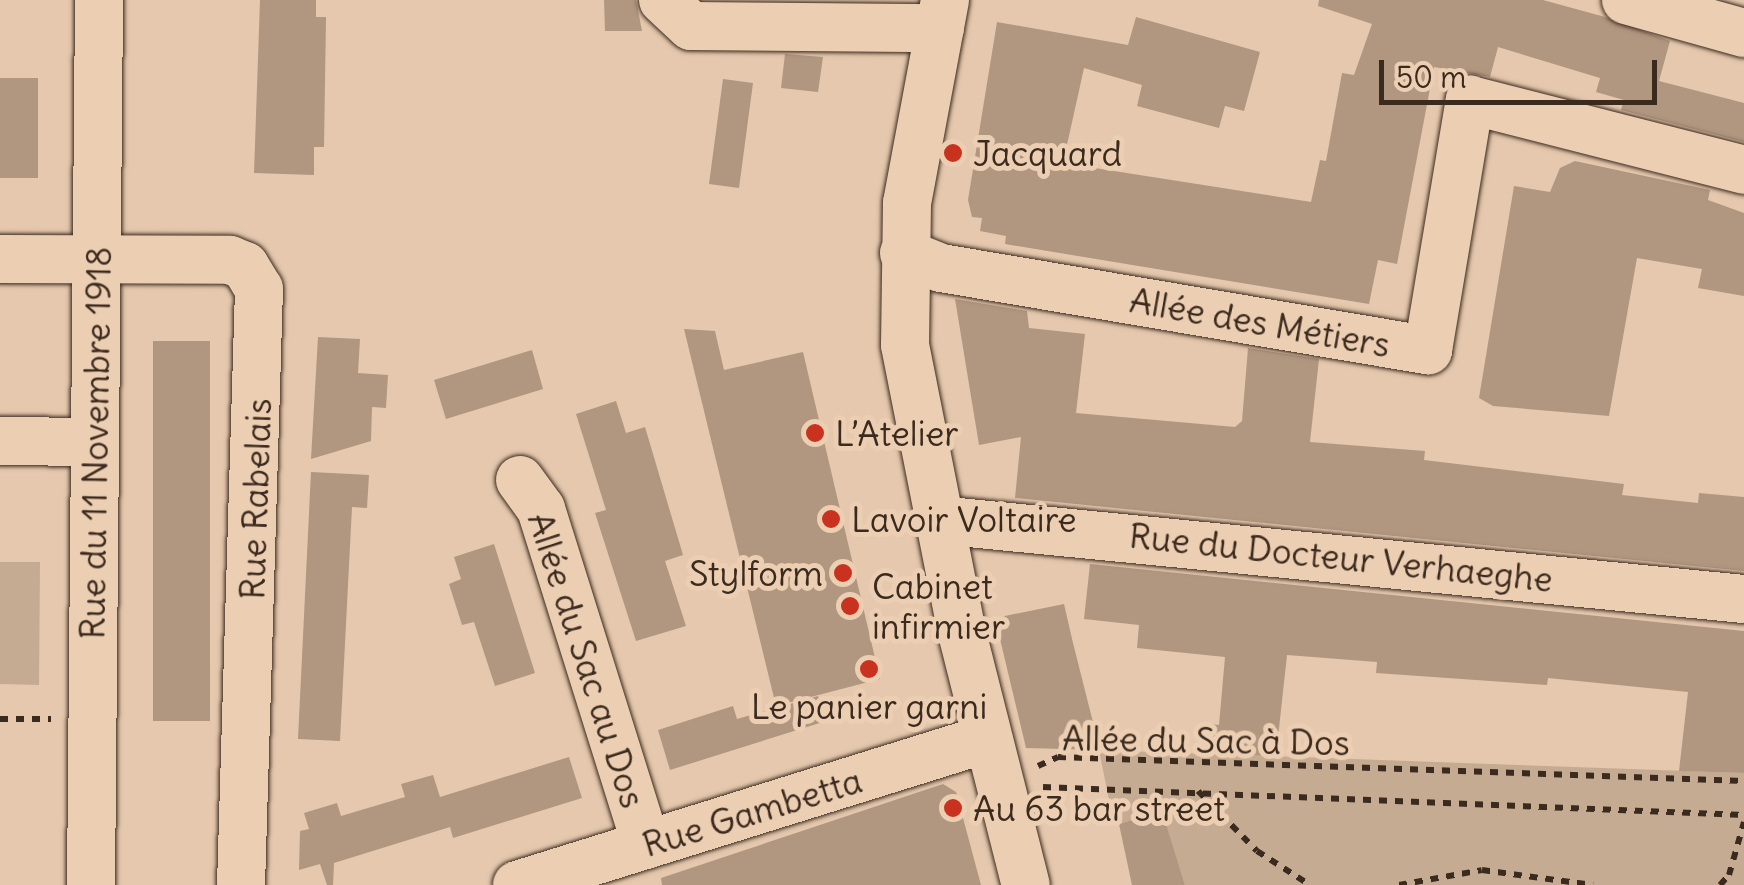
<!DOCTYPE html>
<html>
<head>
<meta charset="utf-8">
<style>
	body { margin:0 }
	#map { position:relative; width:1744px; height:885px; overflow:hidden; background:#e5c8ad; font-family:Delius,sans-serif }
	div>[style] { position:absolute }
	.green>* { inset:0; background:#c6ab93 }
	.building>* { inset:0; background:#b19780 }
	.path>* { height:6px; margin-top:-3px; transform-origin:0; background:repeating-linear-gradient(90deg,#3b2a1e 0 8px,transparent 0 16px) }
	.roads { filter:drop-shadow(0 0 2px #3b2a1e) drop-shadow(0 0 2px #3b2a1e) }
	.minor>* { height:48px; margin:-24px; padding:0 24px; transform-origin:24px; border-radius:24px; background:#eccfb3 }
	.dots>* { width:28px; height:28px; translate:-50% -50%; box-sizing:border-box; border:5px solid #eccfb3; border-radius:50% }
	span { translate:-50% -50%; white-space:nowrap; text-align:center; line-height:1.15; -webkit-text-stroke:10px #eccfb3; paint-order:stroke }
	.poi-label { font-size:35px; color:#3b2a1e }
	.left { translate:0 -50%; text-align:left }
	.right { translate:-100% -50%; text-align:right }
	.street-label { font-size:35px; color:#3b2a1e }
	.scale { position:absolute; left:1379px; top:60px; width:278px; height:45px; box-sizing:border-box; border:5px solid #3b2a1e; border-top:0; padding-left:12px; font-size:30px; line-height:35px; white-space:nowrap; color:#3b2a1e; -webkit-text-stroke:8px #eccfb3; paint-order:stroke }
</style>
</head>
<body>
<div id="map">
	<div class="green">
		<i style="clip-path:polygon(0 562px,40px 562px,39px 685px,0 684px)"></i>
		<i style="clip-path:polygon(1099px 750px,1744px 773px,1744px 885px,1185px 885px,1162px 812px,1114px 825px)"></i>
	</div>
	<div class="building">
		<i style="clip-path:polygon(260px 0,316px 0,316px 17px,326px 17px,324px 147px,314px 147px,314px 175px,254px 173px)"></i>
		<i style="clip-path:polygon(604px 0,636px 0,642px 31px,605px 31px)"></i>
		<i style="clip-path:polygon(1319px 0,1543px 0,1605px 17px,1670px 41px,1659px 81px,1744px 103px,1744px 142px,1621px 110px,1624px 100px,1596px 92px,1600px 78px,1498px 47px,1490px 77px,1434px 67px,1397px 264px,1378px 260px,1369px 304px,1005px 244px,1006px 236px,980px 231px,982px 218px,972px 217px,968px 200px,997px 22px,1128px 45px,1136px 17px,1260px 52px,1244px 111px,1225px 106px,1219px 128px,1137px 106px,1142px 85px,1084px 68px,1063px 163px,1311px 202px,1320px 160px,1326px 161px,1342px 73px,1354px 75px,1372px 24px,1318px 6px)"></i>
		<i style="clip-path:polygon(785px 54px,823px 57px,818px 92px,781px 88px)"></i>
		<i style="clip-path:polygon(0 78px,38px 78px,38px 178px,0 178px)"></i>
		<i style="clip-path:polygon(723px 79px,753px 83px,739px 188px,709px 184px)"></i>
		<i style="clip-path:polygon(1575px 161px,1710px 190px,1708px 200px,1744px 213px,1744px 296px,1698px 288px,1702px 269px,1637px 258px,1609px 416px,1493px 406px,1479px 398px,1514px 186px,1550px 192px,1560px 168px)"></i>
		<i style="clip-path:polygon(955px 299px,1027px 311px,1029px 328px,1085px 334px,1076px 413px,1235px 427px,1242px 421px,1248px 348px,1319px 359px,1310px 442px,1425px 451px,1424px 460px,1624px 484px,1622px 495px,1698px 503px,1699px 493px,1744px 497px,1744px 571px,1015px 498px,1021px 437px,979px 445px)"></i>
		<i style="clip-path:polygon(684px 329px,715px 331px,724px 370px,803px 352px,880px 679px,776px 706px)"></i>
		<i style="clip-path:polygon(318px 337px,360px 339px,358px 373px,388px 375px,386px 408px,372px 407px,371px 441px,311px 459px)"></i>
		<i style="clip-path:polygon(153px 341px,210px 341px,210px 721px,153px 721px)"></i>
		<i style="clip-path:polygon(532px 350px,543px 389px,446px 419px,434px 380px)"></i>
		<i style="clip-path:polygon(616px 401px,626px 433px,645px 427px,683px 555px,665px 561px,686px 626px,636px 641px,595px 513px,606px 510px,576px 414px)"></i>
		<i style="clip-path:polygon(311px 472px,369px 475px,367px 508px,352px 507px,340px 741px,298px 739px)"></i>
		<i style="clip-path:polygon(494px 544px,535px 673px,495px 686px,474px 622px,462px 625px,449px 584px,461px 579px,454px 557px)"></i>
		<i style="clip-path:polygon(1090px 564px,1744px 631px,1744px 773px,1679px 771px,1688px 692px,1548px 678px,1547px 685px,1376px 673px,1377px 662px,1287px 655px,1276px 756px,1201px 754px,1205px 723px,1219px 725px,1225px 657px,1137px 648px,1139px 625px,1084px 619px)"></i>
		<i style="clip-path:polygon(1064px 604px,1073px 643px,1100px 750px,1026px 748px,995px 618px)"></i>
		<i style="clip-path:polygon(818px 696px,826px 721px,670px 770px,658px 730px,733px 706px,737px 719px)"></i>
		<i style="clip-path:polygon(569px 757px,582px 798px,453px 838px,450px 827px,334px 863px,333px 885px,327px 885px,320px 864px,299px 870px,300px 831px,309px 829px,304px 813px,337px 803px,341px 816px,405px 797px,401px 784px,433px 775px,440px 797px)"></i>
		<i style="clip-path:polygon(943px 784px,956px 792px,981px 885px,662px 885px,661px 878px)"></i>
		<i style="clip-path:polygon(1162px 811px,1185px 885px,1132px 885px,1119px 824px)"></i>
	</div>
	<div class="path">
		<i style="left:0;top:719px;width:51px"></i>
		<i style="left:1038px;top:766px;width:22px;rotate:-24deg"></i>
		<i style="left:1058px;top:757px;width:686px;rotate:2deg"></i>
		<i style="left:1043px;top:787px;width:702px;rotate:2.29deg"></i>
		<i style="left:1198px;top:791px;width:84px;rotate:45.5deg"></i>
		<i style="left:1257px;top:851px;width:63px;rotate:32.7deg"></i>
		<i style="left:1399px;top:885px;width:84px;rotate:-10.2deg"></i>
		<i style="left:1482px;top:870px;width:112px;rotate:7.7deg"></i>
		<i style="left:1720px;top:885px;width:13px;rotate:-48deg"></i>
		<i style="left:1729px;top:875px;width:55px;rotate:-74.2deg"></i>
	</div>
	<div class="roads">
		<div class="minor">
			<i style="left:663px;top:0;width:38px;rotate:43deg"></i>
			<i style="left:691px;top:26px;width:249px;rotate:0.5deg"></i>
			<i style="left:945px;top:0;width:207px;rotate:100.6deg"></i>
			<i style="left:907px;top:203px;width:142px;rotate:90.8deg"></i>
			<i style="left:905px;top:345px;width:289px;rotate:78.8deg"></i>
			<i style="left:961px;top:629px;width:264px;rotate:75.8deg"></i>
			<i style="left:1626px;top:0;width:123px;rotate:15.6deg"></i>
			<i style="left:904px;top:253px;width:40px;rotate:22deg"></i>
			<i style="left:941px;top:268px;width:494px;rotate:9.6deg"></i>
			<i style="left:1428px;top:350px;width:254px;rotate:-80.5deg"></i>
			<i style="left:1470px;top:100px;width:283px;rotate:14.3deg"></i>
			<i style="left:0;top:259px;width:230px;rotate:0.2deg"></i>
			<i style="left:230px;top:260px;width:16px;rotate:22deg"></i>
			<i style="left:245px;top:266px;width:27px;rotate:59deg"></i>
			<i style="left:259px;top:289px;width:596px;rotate:91.73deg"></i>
			<i style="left:0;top:441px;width:95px;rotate:0.6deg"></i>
			<i style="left:520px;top:480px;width:36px;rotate:54deg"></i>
			<i style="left:541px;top:509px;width:352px;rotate:72.6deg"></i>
			<i style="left:938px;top:520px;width:810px;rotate:5.6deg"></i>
			<i style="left:91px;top:885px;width:885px;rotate:-89.48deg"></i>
			<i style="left:517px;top:885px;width:492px;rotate:-17.3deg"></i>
		</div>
	</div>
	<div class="dots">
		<i style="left:953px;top:153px;background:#c8321e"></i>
		<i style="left:815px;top:433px;background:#c8321e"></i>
		<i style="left:831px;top:519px;background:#c8321e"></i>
		<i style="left:843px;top:573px;background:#c8321e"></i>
		<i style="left:850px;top:606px;background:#c8321e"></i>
		<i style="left:869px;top:669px;background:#c8321e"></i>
		<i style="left:953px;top:808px;background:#c8321e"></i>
	</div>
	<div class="poi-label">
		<span class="left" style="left:973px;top:153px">Jacquard</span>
		<span class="left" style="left:835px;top:433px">L’Atelier</span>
		<span class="left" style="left:851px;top:519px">Lavoir Voltaire</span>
		<span class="right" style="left:823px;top:573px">Stylform</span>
		<span class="left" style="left:872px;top:606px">Cabinet<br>infirmier</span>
		<span style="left:869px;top:706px">Le panier garni</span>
		<span class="left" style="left:973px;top:808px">Au 63 bar street</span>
	</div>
	<div class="street-label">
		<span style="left:1260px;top:322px;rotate:10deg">Allée des Métiers</span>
		<span style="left:95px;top:443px;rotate:-89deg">Rue du 11 Novembre 1918</span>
		<span style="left:255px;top:499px;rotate:-88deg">Rue Rabelais</span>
		<span style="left:1341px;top:557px;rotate:6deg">Rue du Docteur Verhaeghe</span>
		<span style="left:587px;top:660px;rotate:72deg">Allée du Sac au Dos</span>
		<span style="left:1206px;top:740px;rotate:1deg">Allée du Sac à Dos</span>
		<span style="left:752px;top:812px;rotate:-17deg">Rue Gambetta</span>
	</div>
	<div class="scale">50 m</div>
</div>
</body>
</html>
